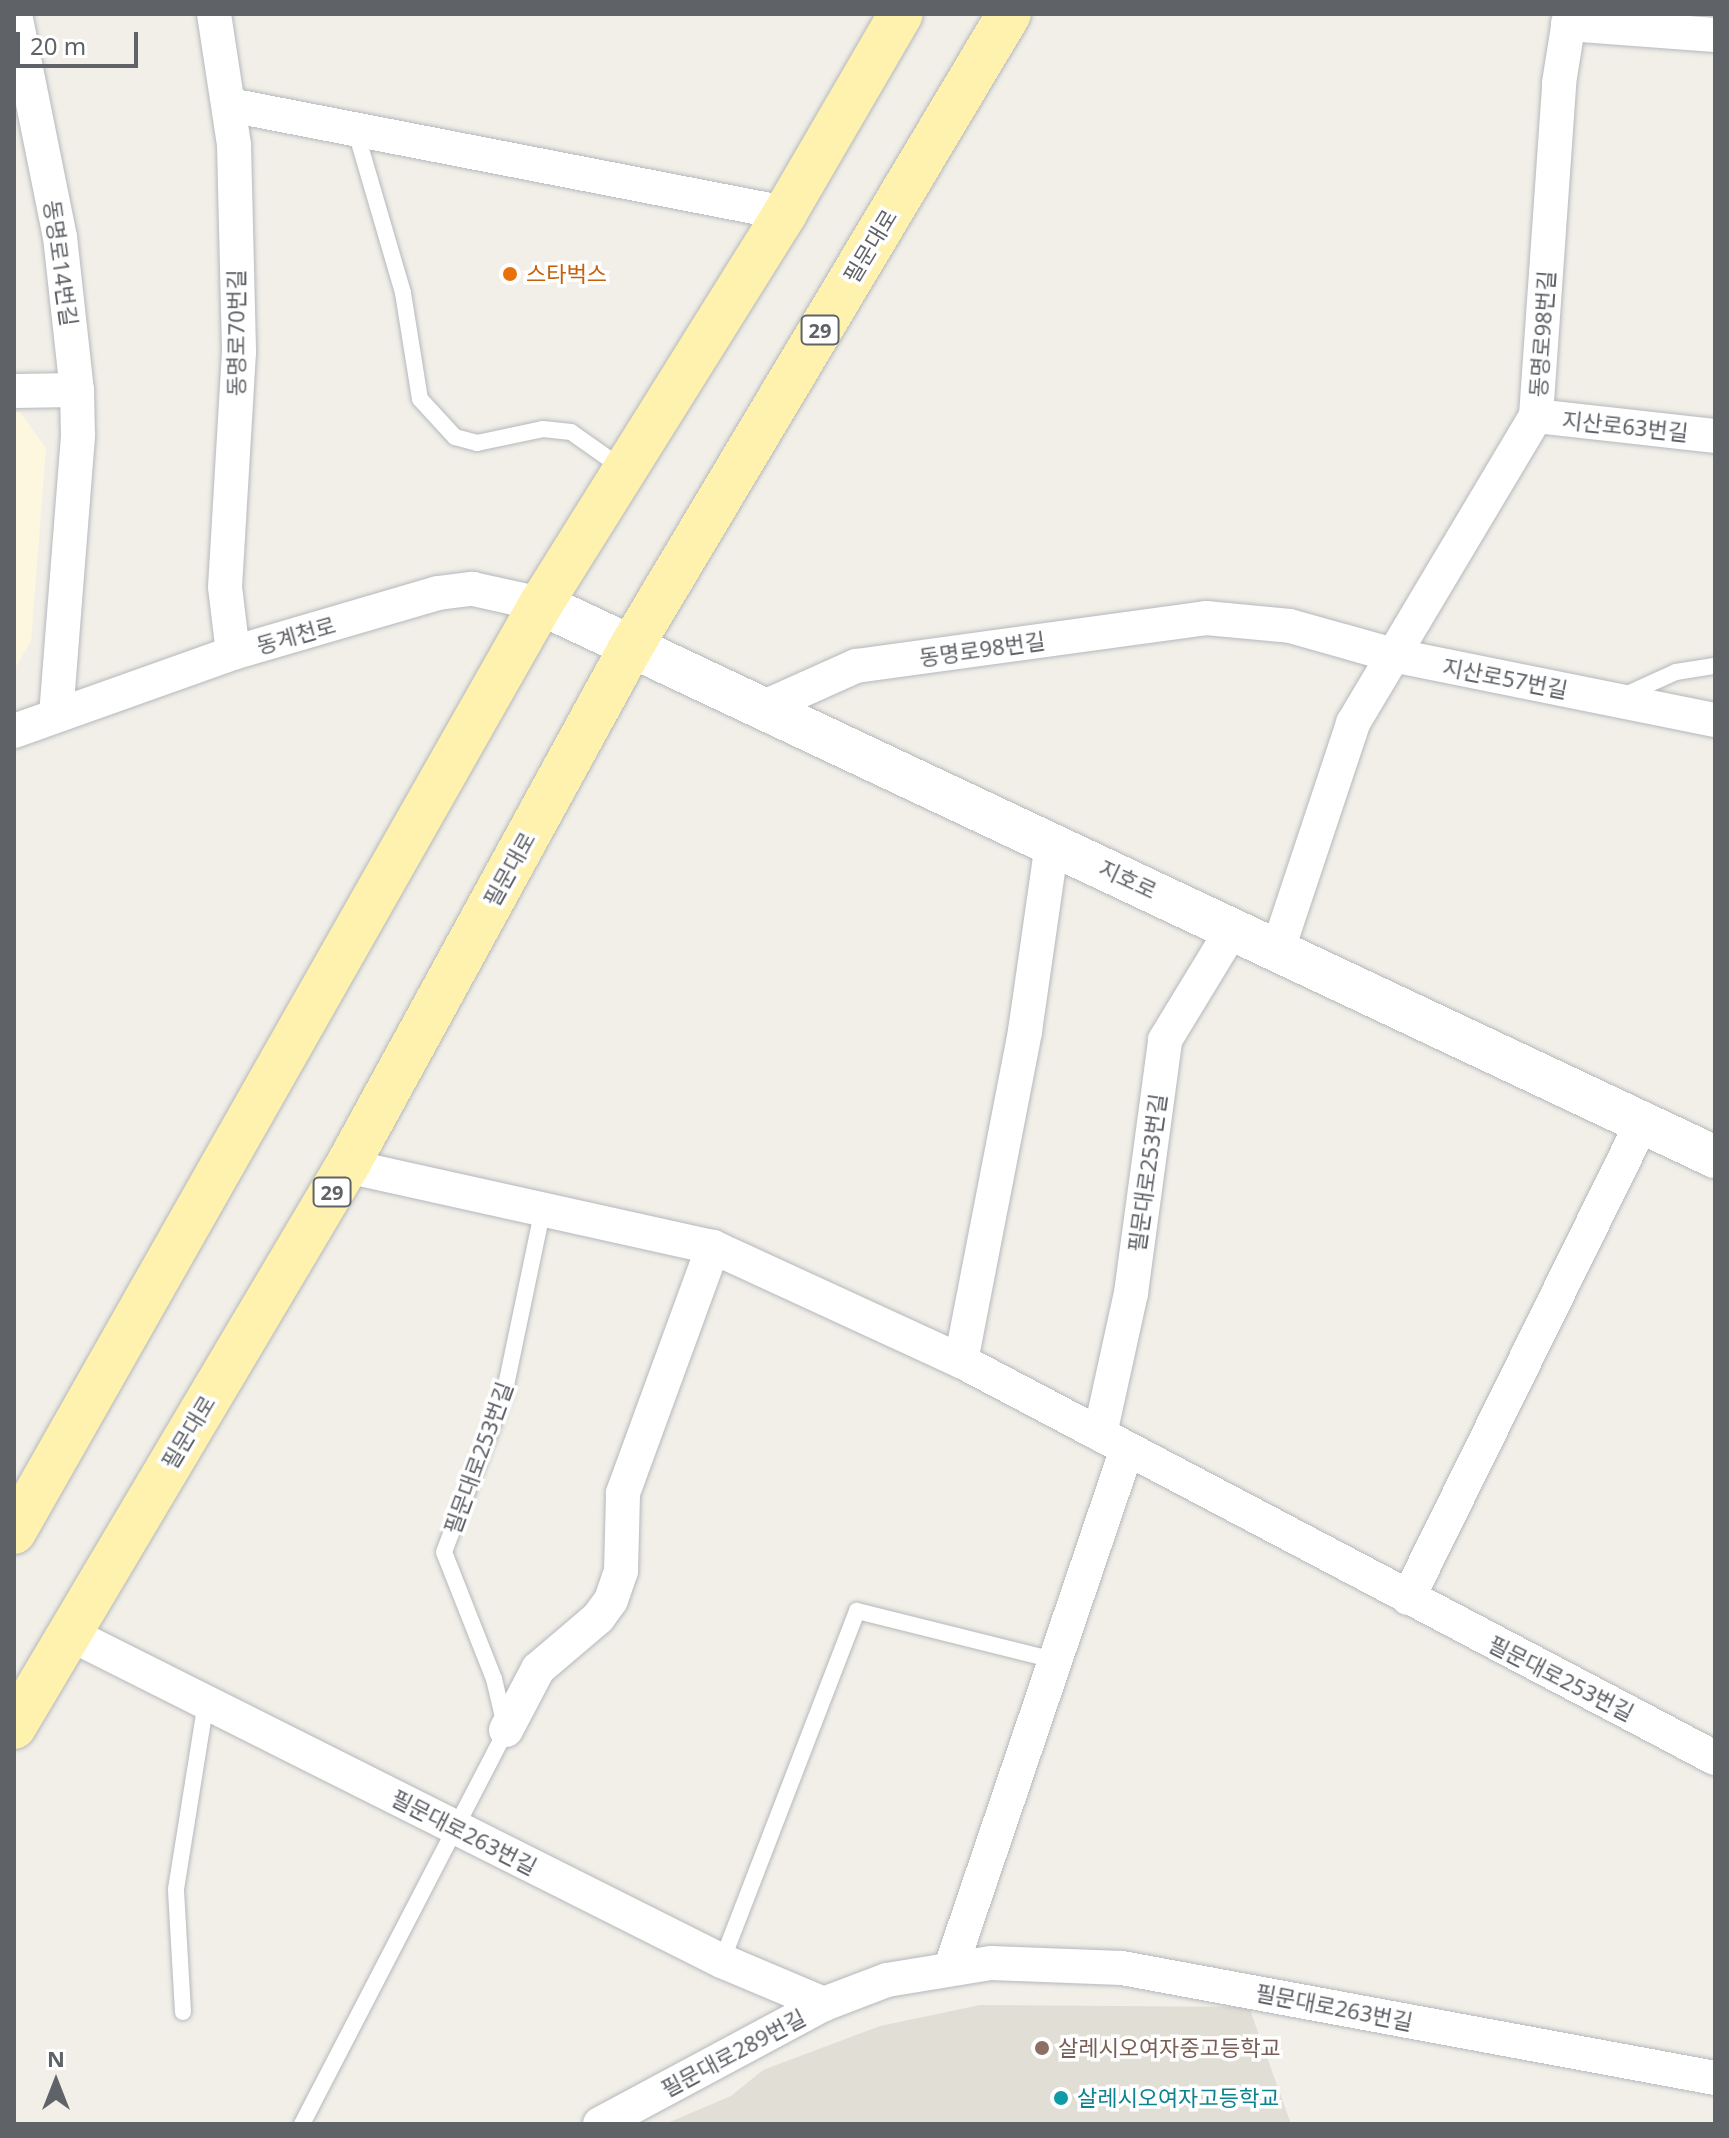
<!DOCTYPE html>
<html>
<head>
<meta charset="utf-8">
<style>
	body { margin:0 }
	#map { position:relative; width:1729px; height:2138px; overflow:hidden; background:#f1efe8; font-family:"Noto Sans","Noto Sans KR",sans-serif }
	div>[style] { position:absolute }
	.commercial>* { inset:0; background:#fef7e0 }
	.education>* { inset:0; background:#e1ded6 }
	.roads { filter:drop-shadow(0 0 2px #b5b8bc) drop-shadow(0 0 2px #b5b8bc) }
	.service>* { height:16px; margin:-8px; padding:0 8px; transform-origin:8px; border-radius:8px; background:#fff }
	.minor>* { height:34px; margin:-17px; padding:0 17px; transform-origin:17px; border-radius:17px; background:#fff }
	.tertiary>* { height:42px; margin:-21px; padding:0 21px; transform-origin:21px; border-radius:21px; background:#fff }
	.primary>* { height:44px; margin:-22px; padding:0 22px; transform-origin:22px; border-radius:22px; background:#fff2af }
	.dots>* { width:22px; height:22px; translate:-50% -50%; box-sizing:border-box; border:4px solid #fff; border-radius:50% }
	span { translate:-50% -50%; white-space:nowrap; text-align:center; line-height:1.15; -webkit-text-stroke:7px #fff; paint-order:stroke }
	.shield-label span { padding:2px 6px; background:#fff; border:2px solid; border-radius:6px; -webkit-text-stroke-width:0 }
	.shield-label { font-size:20px; color:#5f6368; font-weight:700 }
	.street-label { font-size:22px; color:#5f6368 }
	.food-label { font-size:22px; color:#c56008 }
	.left { translate:0 -50%; text-align:left }
	.education-label { font-size:22px; color:#785e54 }
	.culture-label { font-size:22px; color:#0d838f }
	.frame { position:absolute; inset:0; border:16px solid #5f6368; pointer-events:none }
	.north { position:absolute; left:16px; top:2042px; width:80px; height:80px; -webkit-text-stroke:6px #fff; paint-order:stroke; rotate:0deg; font-size:22px; font-weight:700; line-height:32px; text-align:center; color:#5f6368 }
	.north::after { content:''; display:block; margin:auto; width:28px; height:36px; background:#5f6368; clip-path:polygon(50% 0,100% 100%,50% 72%,0 100%) }
	.scale { position:absolute; left:16px; top:32px; width:122px; height:36px; box-sizing:border-box; border:4px solid #5f6368; border-top:0; padding-left:10px; font-size:24px; line-height:28px; white-space:nowrap; color:#5f6368; -webkit-text-stroke:6px #fff; paint-order:stroke }
</style>
</head>
<body>
<div id="map">
	<div class="commercial">
		<i style="clip-path:polygon(14px 412px,20px 412px,46px 448px,31px 641px,14px 670px)"></i>
	</div>
	<div class="education">
		<i style="clip-path:polygon(980px 2005px,1249px 2007px,1291px 2124px,665px 2124px,731px 2096px,763px 2070px,880px 2026px)"></i>
	</div>
	<div class="roads">
		<div class="service">
			<i style="left:356px;top:132px;width:168px;rotate:73.7deg"></i>
			<i style="left:403px;top:293px;width:107px;rotate:80.9deg"></i>
			<i style="left:420px;top:399px;width:52px;rotate:47.4deg"></i>
			<i style="left:455px;top:437px;width:23px;rotate:15deg"></i>
			<i style="left:477px;top:443px;width:67px;rotate:-12deg"></i>
			<i style="left:543px;top:429px;width:28px;rotate:6deg"></i>
			<i style="left:571px;top:432px;width:62px;rotate:35.2deg"></i>
			<i style="left:1623px;top:696px;width:58px;rotate:-24.4deg"></i>
			<i style="left:1676px;top:672px;width:39px;rotate:-9deg"></i>
			<i style="left:722px;top:1961px;width:375px;rotate:-68.9deg"></i>
			<i style="left:857px;top:1611px;width:203px;rotate:14deg"></i>
			<i style="left:183px;top:2012px;width:123px;rotate:-93.3deg"></i>
			<i style="left:176px;top:1889px;width:189px;rotate:-80.9deg"></i>
			<i style="left:302px;top:2124px;width:444px;rotate:-62.6deg"></i>
			<i style="left:506px;top:1730px;width:52px;rotate:-103.2deg"></i>
			<i style="left:494px;top:1679px;width:136px;rotate:-111.5deg"></i>
			<i style="left:444px;top:1552px;width:168px;rotate:-69.1deg"></i>
			<i style="left:504px;top:1395px;width:186px;rotate:-78.2deg"></i>
		</div>
		<div class="minor">
			<i style="left:15px;top:14px;width:227px;rotate:78.6deg"></i>
			<i style="left:60px;top:237px;width:154px;rotate:83.7deg"></i>
			<i style="left:77px;top:390px;width:46px;rotate:88.8deg"></i>
			<i style="left:78px;top:436px;width:278px;rotate:94.5deg"></i>
			<i style="left:214px;top:14px;width:133px;rotate:81.3deg"></i>
			<i style="left:234px;top:145px;width:207px;rotate:88.6deg"></i>
			<i style="left:239px;top:352px;width:235px;rotate:93.4deg"></i>
			<i style="left:225px;top:587px;width:66px;rotate:83.1deg"></i>
			<i style="left:1568px;top:24px;width:147px;rotate:4.3deg"></i>
			<i style="left:230px;top:105px;width:565px;rotate:11.01deg"></i>
			<i style="left:14px;top:391px;width:63px;rotate:-0.9deg"></i>
			<i style="left:1536px;top:416px;width:180px;rotate:6.4deg"></i>
			<i style="left:762px;top:708px;width:103px;rotate:-24.1deg"></i>
			<i style="left:856px;top:666px;width:353px;rotate:-7.8deg"></i>
			<i style="left:1206px;top:618px;width:84px;rotate:5.4deg"></i>
			<i style="left:1290px;top:626px;width:111px;rotate:15.7deg"></i>
			<i style="left:1397px;top:656px;width:324px;rotate:11.4deg"></i>
			<i style="left:14px;top:731px;width:232px;rotate:-19.6deg"></i>
			<i style="left:233px;top:653px;width:214px;rotate:-16.3deg"></i>
			<i style="left:438px;top:593px;width:35px;rotate:-7deg"></i>
			<i style="left:473px;top:589px;width:70px;rotate:12.4deg"></i>
			<i style="left:1278px;top:949px;width:238px;rotate:-71.6deg"></i>
			<i style="left:1353px;top:723px;width:357px;rotate:-59.2deg"></i>
			<i style="left:1536px;top:416px;width:334px;rotate:-86deg"></i>
			<i style="left:1559px;top:83px;width:70px;rotate:-80.9deg"></i>
			<i style="left:347px;top:1166px;width:375px;rotate:12.5deg"></i>
			<i style="left:713px;top:1247px;width:273px;rotate:24.7deg"></i>
			<i style="left:961px;top:1361px;width:852px;rotate:27.77deg"></i>
			<i style="left:961px;top:1361px;width:336px;rotate:-79deg"></i>
			<i style="left:1025px;top:1031px;width:190px;rotate:-81.8deg"></i>
			<i style="left:1100px;top:1434px;width:144px;rotate:-77.6deg"></i>
			<i style="left:1131px;top:1293px;width:255px;rotate:-82.3deg"></i>
			<i style="left:1165px;top:1040px;width:131px;rotate:-58.7deg"></i>
			<i style="left:1408px;top:1598px;width:530px;rotate:-63.77deg"></i>
			<i style="left:68px;top:1633px;width:732px;rotate:26.64deg"></i>
			<i style="left:722px;top:1961px;width:111px;rotate:22.9deg"></i>
			<i style="left:506px;top:1730px;width:69px;rotate:-62.3deg"></i>
			<i style="left:538px;top:1669px;width:79px;rotate:-40.4deg"></i>
			<i style="left:598px;top:1618px;width:22px;rotate:-54deg"></i>
			<i style="left:611px;top:1600px;width:31px;rotate:-71deg"></i>
			<i style="left:621px;top:1571px;width:78px;rotate:-88.5deg"></i>
			<i style="left:623px;top:1493px;width:262px;rotate:-69.9deg"></i>
			<i style="left:951px;top:1967px;width:547px;rotate:-71.23deg"></i>
			<i style="left:600px;top:2124px;width:254px;rotate:-28.2deg"></i>
			<i style="left:824px;top:2004px;width:67px;rotate:-20.9deg"></i>
			<i style="left:887px;top:1980px;width:105px;rotate:-9.3deg"></i>
			<i style="left:991px;top:1963px;width:131px;rotate:2.2deg"></i>
			<i style="left:1122px;top:1968px;width:603px;rotate:10.51deg"></i>
		</div>
		<div class="tertiary">
			<i style="left:541px;top:604px;width:1298px;rotate:25.22deg"></i>
		</div>
		<div class="primary">
			<i style="left:14px;top:1532px;width:1067px;rotate:-60.41deg"></i>
			<i style="left:541px;top:604px;width:461px;rotate:-58deg"></i>
			<i style="left:785px;top:213px;width:230px;rotate:-59.8deg"></i>
			<i style="left:14px;top:1727px;width:652px;rotate:-59.31deg"></i>
			<i style="left:347px;top:1166px;width:592px;rotate:-61.31deg"></i>
			<i style="left:631px;top:647px;width:737px;rotate:-59.16deg"></i>
		</div>
	</div>
	<div class="dots">
		<i style="left:510px;top:274px;background:#e8710a"></i>
		<i style="left:1042px;top:2048px;background:#8d6e63"></i>
		<i style="left:1061px;top:2098px;background:#0f9aa8"></i>
	</div>
	<div class="shield-label">
		<span style="left:820px;top:330px">29</span>
		<span style="left:332px;top:1192px">29</span>
	</div>
	<div class="street-label">
		<span style="left:870px;top:246px;rotate:-59deg">필문대로</span>
		<span style="left:61px;top:263px;rotate:82deg">동명로14번길</span>
		<span style="left:236px;top:333px;rotate:-90deg">동명로70번길</span>
		<span style="left:1542px;top:334px;rotate:-86deg">동명로98번길</span>
		<span style="left:1625px;top:426px;rotate:6deg">지산로63번길</span>
		<span style="left:296px;top:635px;rotate:-16deg">동계천로</span>
		<span style="left:982px;top:649px;rotate:-8deg">동명로98번길</span>
		<span style="left:1505px;top:678px;rotate:11deg">지산로57번길</span>
		<span style="left:509px;top:869px;rotate:-61deg">필문대로</span>
		<span style="left:1128px;top:879px;rotate:25deg">지호로</span>
		<span style="left:1147px;top:1173px;rotate:-82deg">필문대로253번길</span>
		<span style="left:188px;top:1432px;rotate:-59deg">필문대로</span>
		<span style="left:478px;top:1458px;rotate:-70deg">필문대로253번길</span>
		<span style="left:1561px;top:1678px;rotate:27deg">필문대로253번길</span>
		<span style="left:464px;top:1832px;rotate:27deg">필문대로263번길</span>
		<span style="left:1334px;top:2007px;rotate:11deg">필문대로263번길</span>
		<span style="left:733px;top:2053px;rotate:-28deg">필문대로289번길</span>
	</div>
	<div class="food-label">
		<span class="left" style="left:526px;top:274px">스타벅스</span>
	</div>
	<div class="education-label">
		<span class="left" style="left:1058px;top:2048px">살레시오여자중고등학교</span>
	</div>
	<div class="culture-label">
		<span class="left" style="left:1077px;top:2098px">살레시오여자고등학교</span>
	</div>
	<div class="frame"></div>
	<div class="north">N</div>
	<div class="scale">20 m</div>
</div>
</body>
</html>
